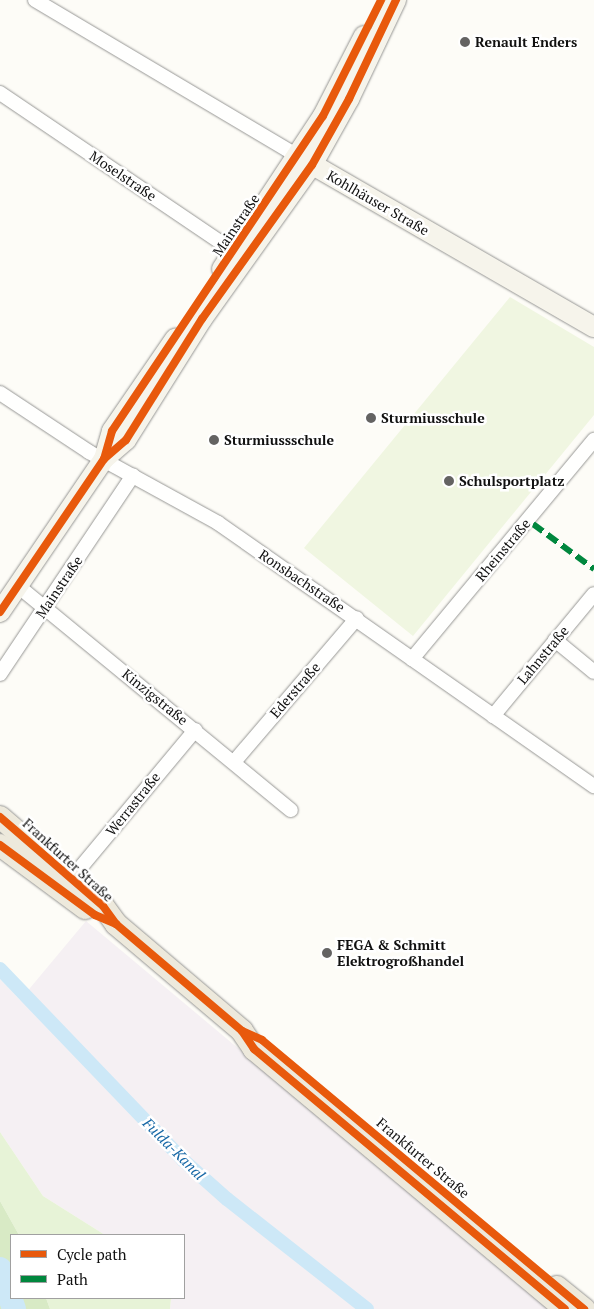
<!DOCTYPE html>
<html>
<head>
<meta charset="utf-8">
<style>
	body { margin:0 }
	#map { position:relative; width:594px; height:1309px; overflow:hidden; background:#fdfcf7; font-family:"PT Serif",serif }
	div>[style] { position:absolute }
	.industrial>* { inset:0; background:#f5f0f3 }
	.green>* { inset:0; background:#e7f3d7 }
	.forest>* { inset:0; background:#d8eac5 }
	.pitch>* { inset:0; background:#f0f6e1 }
	.canal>* { height:14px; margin:-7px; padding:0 7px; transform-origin:7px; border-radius:7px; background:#cde8f7 }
	.river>* { height:24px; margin:-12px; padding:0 12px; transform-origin:12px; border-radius:12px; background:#cde8f7 }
	.roads { filter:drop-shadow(0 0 1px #979795) drop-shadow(0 0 1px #979795) }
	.street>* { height:14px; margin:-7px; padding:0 7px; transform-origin:7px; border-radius:7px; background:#fffffe }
	.secondary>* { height:20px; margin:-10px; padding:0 10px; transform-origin:10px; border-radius:10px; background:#f6f4eb }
	.primary>* { height:22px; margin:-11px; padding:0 11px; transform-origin:11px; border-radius:11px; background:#ede9dc }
	.quiet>* { height:6px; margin-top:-3px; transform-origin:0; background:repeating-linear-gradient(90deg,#00873e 0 12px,transparent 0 18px) }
	.cycleway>* { height:8px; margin:-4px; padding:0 4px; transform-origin:4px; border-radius:4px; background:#e8590c }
	.dots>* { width:14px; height:14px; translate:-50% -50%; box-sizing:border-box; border:2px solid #fff; border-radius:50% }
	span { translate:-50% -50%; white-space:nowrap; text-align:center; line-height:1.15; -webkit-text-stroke:5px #fff; paint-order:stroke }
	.poi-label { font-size:14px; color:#111; font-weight:700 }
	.left { translate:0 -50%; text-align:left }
	.street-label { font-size:14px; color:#111 }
	.water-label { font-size:15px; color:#1768a6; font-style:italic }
	.legend { position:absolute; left:10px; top:1234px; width:175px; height:65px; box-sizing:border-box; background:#fff; border:1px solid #a0a0a0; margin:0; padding:6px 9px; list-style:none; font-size:15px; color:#111 }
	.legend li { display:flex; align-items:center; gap:10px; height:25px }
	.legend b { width:25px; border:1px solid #a0a0a0 }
</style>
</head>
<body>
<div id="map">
	<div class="industrial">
		<i style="clip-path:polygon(86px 921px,550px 1309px,170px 1309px,171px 1298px,184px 1298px,184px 1235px,105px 1235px,43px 1196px,0 1132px,0 979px,20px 1000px)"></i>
	</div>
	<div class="green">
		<i style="clip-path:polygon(0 1132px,43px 1196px,105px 1235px,19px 1235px,0 1201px)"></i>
		<i style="clip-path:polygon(46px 1298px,171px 1298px,170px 1309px,50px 1309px)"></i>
	</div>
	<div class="forest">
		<i style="clip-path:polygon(0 1201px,19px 1235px,11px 1235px,11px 1298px,46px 1298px,50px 1309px,0 1309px)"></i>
	</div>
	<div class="pitch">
		<i style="clip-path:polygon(510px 297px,594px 347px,594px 415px,413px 636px,304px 548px)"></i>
	</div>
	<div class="canal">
		<i style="left:0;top:969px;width:265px;rotate:46.2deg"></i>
		<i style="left:183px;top:1160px;width:59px;rotate:41.6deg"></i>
		<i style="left:227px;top:1199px;width:178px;rotate:38.2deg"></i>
	</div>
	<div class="river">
		<i style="left:0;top:1269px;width:42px;rotate:70.7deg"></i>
	</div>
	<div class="roads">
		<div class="street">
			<i style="left:35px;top:0;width:306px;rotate:30.7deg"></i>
			<i style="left:0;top:93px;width:289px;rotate:34.1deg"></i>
			<i style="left:0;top:393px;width:107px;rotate:33.5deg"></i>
			<i style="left:89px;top:452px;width:147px;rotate:28.8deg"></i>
			<i style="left:218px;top:523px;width:459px;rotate:35deg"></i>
			<i style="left:18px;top:586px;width:353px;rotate:39.4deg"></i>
			<i style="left:555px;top:640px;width:50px;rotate:39.4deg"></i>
			<i style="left:412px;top:659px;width:285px;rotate:-50.3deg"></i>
			<i style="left:0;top:674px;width:239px;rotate:-56.2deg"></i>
			<i style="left:493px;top:716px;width:158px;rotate:-50.4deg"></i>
			<i style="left:234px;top:762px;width:189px;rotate:-49.5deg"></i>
			<i style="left:71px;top:879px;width:194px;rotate:-50.2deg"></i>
		</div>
		<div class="secondary">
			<i style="left:301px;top:158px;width:338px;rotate:30deg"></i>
			<i style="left:222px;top:269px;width:183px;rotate:-56.6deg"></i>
			<i style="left:323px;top:116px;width:90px;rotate:-62.9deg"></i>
			<i style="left:104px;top:459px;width:29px;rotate:-74deg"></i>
			<i style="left:112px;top:431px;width:112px;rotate:-55.6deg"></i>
			<i style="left:0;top:612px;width:185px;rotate:-55.8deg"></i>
			<i style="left:104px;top:459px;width:29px;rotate:-41deg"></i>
			<i style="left:126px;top:440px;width:143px;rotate:-57.9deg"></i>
			<i style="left:202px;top:319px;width:189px;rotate:-54.5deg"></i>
			<i style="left:312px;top:165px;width:76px;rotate:-60.7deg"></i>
			<i style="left:349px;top:99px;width:110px;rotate:-64.6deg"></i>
		</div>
		<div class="primary">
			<i style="left:0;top:817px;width:136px;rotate:40.8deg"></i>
			<i style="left:103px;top:906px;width:22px;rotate:54deg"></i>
			<i style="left:116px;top:924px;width:165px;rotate:40.3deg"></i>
			<i style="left:242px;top:1031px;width:22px;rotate:56deg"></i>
			<i style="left:254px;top:1049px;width:405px;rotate:39.9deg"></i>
			<i style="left:0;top:845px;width:106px;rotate:36.5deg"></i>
			<i style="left:557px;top:1287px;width:35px;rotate:39deg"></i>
		</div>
	</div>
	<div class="quiet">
		<i style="left:533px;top:524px;width:76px;rotate:36.4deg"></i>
	</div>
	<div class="cycleway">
		<i style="left:104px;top:459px;width:29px;rotate:-74deg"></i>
		<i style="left:112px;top:431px;width:379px;rotate:-56.2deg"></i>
		<i style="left:323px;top:116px;width:130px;rotate:-63.4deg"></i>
		<i style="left:0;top:612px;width:185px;rotate:-55.8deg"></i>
		<i style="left:104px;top:459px;width:29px;rotate:-41deg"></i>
		<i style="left:126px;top:440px;width:143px;rotate:-57.9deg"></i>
		<i style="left:202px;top:319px;width:189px;rotate:-54.5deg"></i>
		<i style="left:312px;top:165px;width:76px;rotate:-60.7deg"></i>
		<i style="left:349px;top:99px;width:110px;rotate:-64.6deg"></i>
		<i style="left:0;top:817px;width:136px;rotate:40.8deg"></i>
		<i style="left:103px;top:906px;width:22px;rotate:54deg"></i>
		<i style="left:116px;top:924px;width:165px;rotate:40.3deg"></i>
		<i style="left:242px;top:1031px;width:22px;rotate:56deg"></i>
		<i style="left:254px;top:1049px;width:405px;rotate:39.9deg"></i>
		<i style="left:0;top:845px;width:118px;rotate:36.4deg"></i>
		<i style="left:95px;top:915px;width:23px;rotate:23deg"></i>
		<i style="left:242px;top:1031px;width:22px;rotate:24deg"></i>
		<i style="left:262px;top:1040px;width:420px;rotate:39.9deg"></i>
	</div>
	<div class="dots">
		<i style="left:465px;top:42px;background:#646362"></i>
		<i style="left:371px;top:418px;background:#646362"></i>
		<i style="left:214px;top:440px;background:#646362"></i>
		<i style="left:449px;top:481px;background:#646362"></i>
		<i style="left:327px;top:953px;background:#646362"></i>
	</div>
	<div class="poi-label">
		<span class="left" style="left:475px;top:42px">Renault Enders</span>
		<span class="left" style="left:381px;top:418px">Sturmiusschule</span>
		<span class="left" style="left:224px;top:440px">Sturmiussschule</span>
		<span class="left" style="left:459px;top:481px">Schulsportplatz</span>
		<span class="left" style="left:337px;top:953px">FEGA &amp; Schmitt<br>Elektrogroßhandel</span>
	</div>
	<div class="street-label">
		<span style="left:123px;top:176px;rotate:34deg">Moselstraße</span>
		<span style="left:378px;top:203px;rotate:30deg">Kohlhäuser Straße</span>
		<span style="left:236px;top:225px;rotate:-56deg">Mainstraße</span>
		<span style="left:503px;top:550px;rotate:-50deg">Rheinstraße</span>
		<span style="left:302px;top:581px;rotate:34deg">Ronsbachstraße</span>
		<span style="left:59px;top:587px;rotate:-56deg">Mainstraße</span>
		<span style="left:543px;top:655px;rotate:-50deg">Lahnstraße</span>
		<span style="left:295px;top:690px;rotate:-49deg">Ederstraße</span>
		<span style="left:155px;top:697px;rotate:39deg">Kinzigstraße</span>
		<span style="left:133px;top:804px;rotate:-51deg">Werrastraße</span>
		<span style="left:68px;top:860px;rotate:42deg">Frankfurter Straße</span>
		<span style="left:423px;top:1158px;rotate:40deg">Frankfurter Straße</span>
	</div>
	<div class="water-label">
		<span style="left:174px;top:1149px;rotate:45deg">Fulda-Kanal</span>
	</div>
	<ul class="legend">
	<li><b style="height:6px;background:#e8590c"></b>Cycle path</li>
	<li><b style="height:6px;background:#00873e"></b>Path</li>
	</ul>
</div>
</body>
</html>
